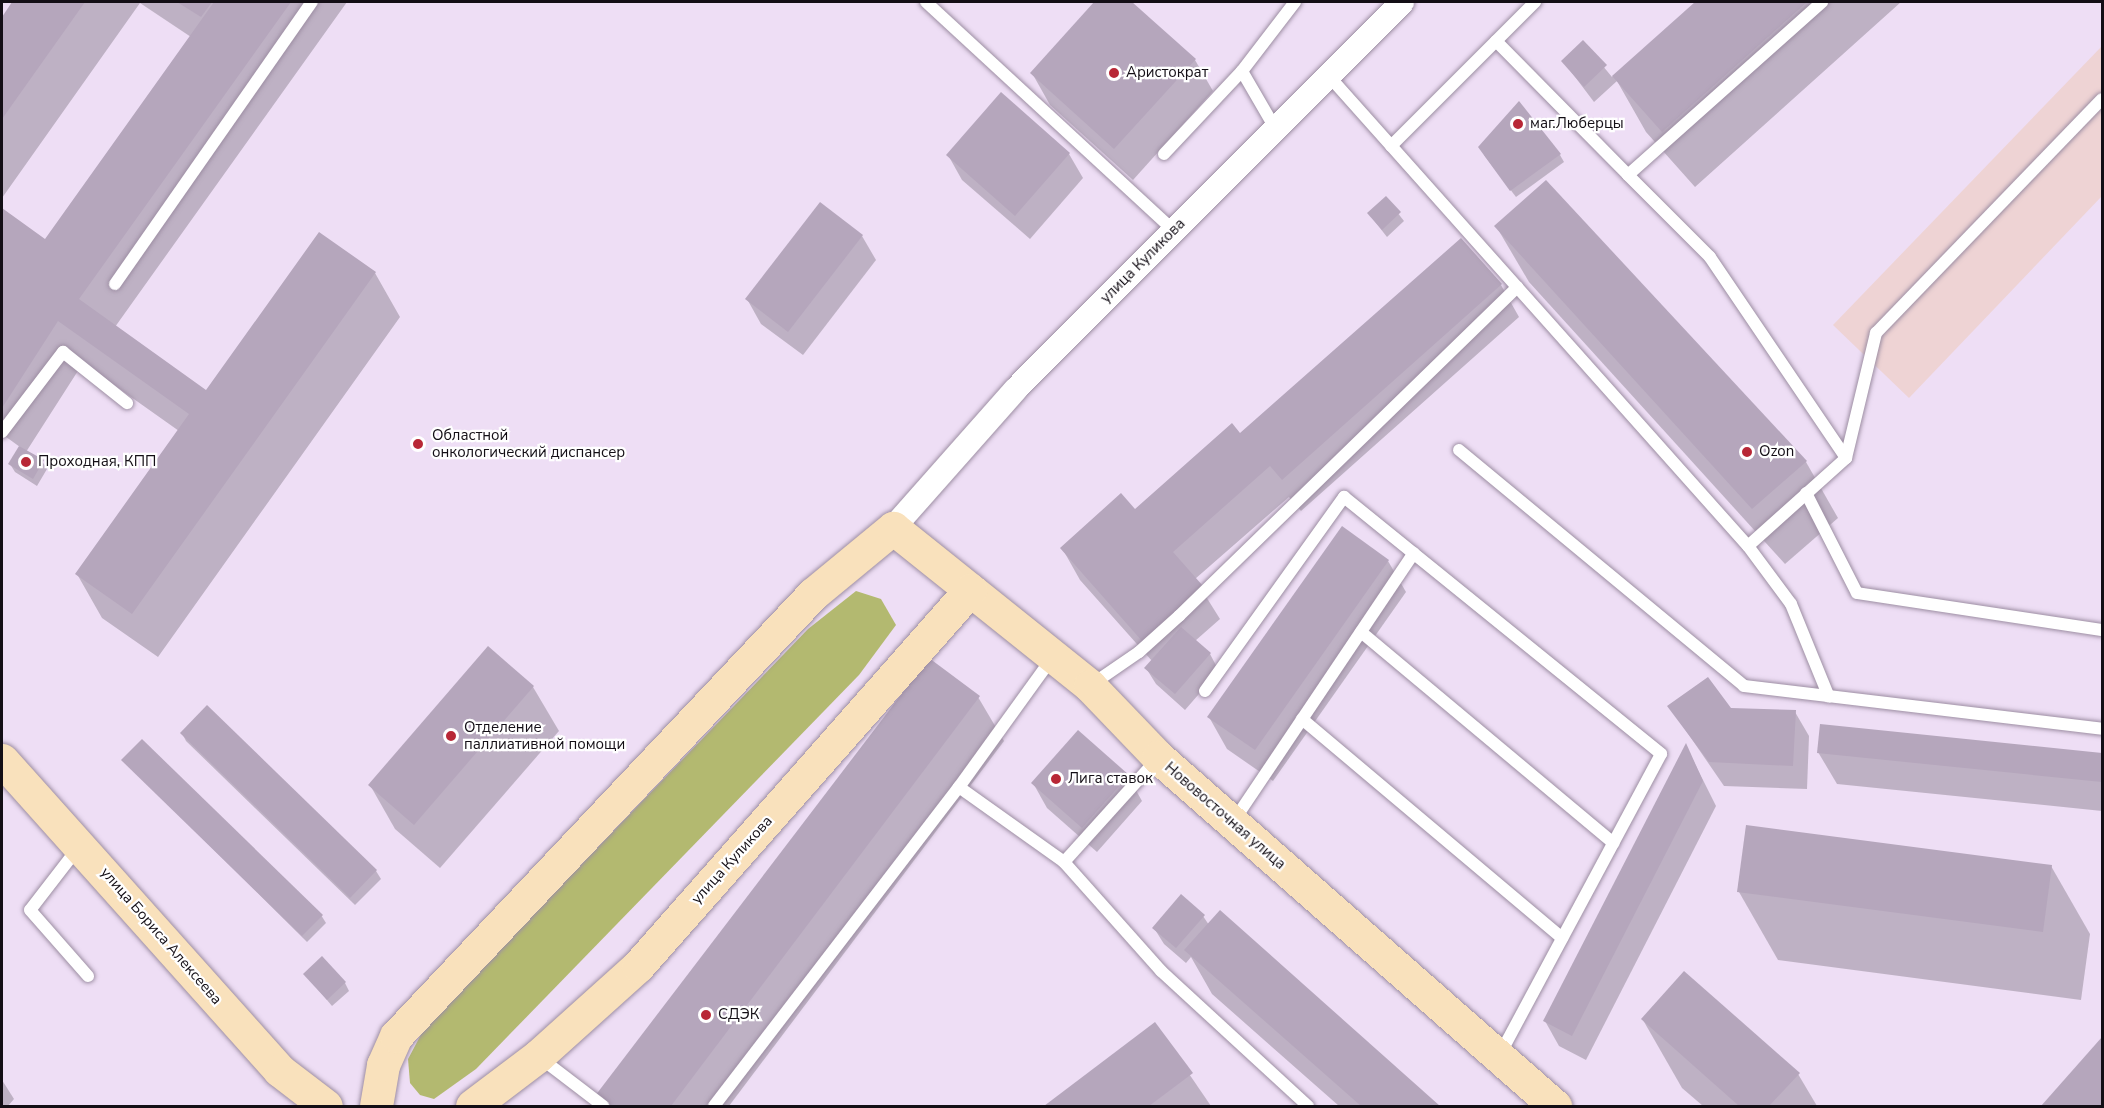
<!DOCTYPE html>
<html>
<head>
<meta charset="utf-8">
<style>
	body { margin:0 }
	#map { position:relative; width:2104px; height:1108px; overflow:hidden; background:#eedef5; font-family:"Nunito Sans",sans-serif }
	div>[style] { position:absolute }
	.industrial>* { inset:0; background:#eed3d4 }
	.green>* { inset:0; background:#b3b970 }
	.shadow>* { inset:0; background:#0003 }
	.building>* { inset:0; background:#b5a6bc }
	.roads { filter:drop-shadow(0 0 2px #9d8ea3) drop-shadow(0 0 2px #9d8ea3) }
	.lane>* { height:12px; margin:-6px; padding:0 6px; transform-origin:6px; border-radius:6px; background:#fff }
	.street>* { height:24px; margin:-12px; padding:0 12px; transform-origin:12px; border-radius:12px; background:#fff }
	.secondary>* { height:33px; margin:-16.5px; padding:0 16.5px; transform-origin:16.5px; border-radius:16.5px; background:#f9e1bc }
	.dots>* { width:16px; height:16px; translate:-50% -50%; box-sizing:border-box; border:3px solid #fff; border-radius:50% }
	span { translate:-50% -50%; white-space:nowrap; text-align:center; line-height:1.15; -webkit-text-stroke:4.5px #fff; paint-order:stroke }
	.poi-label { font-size:15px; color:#130e15 }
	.left { translate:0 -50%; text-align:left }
	.street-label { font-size:15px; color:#130e15 }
	.frame { position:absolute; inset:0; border:3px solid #130e15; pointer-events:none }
</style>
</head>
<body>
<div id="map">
	<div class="industrial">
		<i style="clip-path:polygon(2102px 46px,2102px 196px,1909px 398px,1833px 325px)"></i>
	</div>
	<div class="green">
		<i style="clip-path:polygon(856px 591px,881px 599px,896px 625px,859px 675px,476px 1069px,434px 1099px,420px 1095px,410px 1083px,408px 1059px,425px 1027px,808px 629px)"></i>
	</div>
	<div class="shadow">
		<i style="clip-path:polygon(14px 2px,347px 2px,115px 327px,207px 392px,375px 273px,400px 317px,158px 657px,102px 618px,77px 574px,179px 431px,83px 363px,26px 452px,42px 461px,47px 469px,37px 486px,15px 472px,10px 464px,20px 447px,2px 434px,2px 210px,45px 241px,191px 37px,140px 3px,2px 198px,2px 19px)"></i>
		<i style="clip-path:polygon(1096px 2px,1130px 2px,1195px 60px,1213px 91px,1133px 180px,1050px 105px,1032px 73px)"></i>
		<i style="clip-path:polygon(1697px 2px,1901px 2px,1695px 187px,1646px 132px,1617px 81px,1594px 102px,1563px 61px,1583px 42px,1612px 77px)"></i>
		<i style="clip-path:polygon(1069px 154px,1083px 178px,1030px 239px,962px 180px,948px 155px)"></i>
		<i style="clip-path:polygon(1484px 155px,1560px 155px,1564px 162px,1516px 197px)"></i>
		<i style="clip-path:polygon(1386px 198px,1404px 221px,1387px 237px,1369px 214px)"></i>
		<i style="clip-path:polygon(1496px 226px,1806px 462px,1838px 518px,1785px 564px,1529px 282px)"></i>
		<i style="clip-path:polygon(862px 236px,876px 260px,803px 355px,761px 324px,747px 299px)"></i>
		<i style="clip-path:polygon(1461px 240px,1501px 285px,1519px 317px,1301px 511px,1289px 497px,1195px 579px,1220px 619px,1195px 641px,1210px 654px,1219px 671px,1185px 710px,1156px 684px,1146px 668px,1152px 661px,1080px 580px,1062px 548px,1135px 511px,1240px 435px)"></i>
		<i style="clip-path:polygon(1388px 561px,1406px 592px,1273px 781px,1227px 749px,1209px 717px)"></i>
		<i style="clip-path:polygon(488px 648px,533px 687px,559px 731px,440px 868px,395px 829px,370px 785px)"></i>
		<i style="clip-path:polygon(978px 697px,1004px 741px,729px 1106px,603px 1106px)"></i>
		<i style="clip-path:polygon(1669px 706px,1795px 712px,1809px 736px,1807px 789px,1724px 786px)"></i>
		<i style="clip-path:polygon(207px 707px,376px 871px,381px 879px,355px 905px,186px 741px,182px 733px)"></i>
		<i style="clip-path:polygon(1821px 726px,2102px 755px,2102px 811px,1837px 784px,1818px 752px)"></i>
		<i style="clip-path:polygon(1686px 746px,1716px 806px,1586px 1060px,1559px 1046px,1545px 1021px)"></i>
		<i style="clip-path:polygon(123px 760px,321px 915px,326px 923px,307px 942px)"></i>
		<i style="clip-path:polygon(1128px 776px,1142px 801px,1097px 852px,1047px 808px,1033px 783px)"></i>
		<i style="clip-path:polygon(2051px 866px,2090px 934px,2081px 1000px,1778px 960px,1739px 892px)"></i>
		<i style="clip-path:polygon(1220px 912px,1438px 1106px,1339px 1106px,1212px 994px,1191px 957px,1186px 963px,1164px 944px,1154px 928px,1203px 916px,1209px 925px)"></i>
		<i style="clip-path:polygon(305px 974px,345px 983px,349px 991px,332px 1006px)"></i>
		<i style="clip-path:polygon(1643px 1020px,1798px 1074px,1817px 1106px,1703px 1106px,1682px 1088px)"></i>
		<i style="clip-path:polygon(1155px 1024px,1211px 1106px,1046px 1106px)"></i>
		<i style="clip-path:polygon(2102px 1039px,2102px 1106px,2043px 1106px)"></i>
		<i style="clip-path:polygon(2px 1080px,14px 1099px,8px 1106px,2px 1106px)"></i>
	</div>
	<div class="building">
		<i style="clip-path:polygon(12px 2px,85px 2px,2px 119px,2px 17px)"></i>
		<i style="clip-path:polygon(177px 2px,212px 2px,201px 17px)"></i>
		<i style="clip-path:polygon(214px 2px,291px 2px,79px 299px,206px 390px,319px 232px,376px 272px,132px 614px,75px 574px,189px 414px,58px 321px,2px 408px,2px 208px,45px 239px)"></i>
		<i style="clip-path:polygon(1094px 2px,1132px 2px,1196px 59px,1114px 149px,1030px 73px)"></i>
		<i style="clip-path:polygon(1695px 2px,1807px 2px,1662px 132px,1612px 76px)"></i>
		<i style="clip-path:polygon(1583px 40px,1607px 65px,1584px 87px,1561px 61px)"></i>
		<i style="clip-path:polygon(1001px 92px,1070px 153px,1015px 216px,946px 155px)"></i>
		<i style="clip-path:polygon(1519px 101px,1561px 154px,1510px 191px,1478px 147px)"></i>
		<i style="clip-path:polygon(1546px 180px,1807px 461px,1752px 509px,1494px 226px)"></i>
		<i style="clip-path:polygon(1386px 196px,1401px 212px,1382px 230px,1367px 213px)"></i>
		<i style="clip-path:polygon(820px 202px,863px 235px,788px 332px,745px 299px)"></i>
		<i style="clip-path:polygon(1461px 238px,1502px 284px,1282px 480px,1270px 466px,1173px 552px,1203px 586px,1142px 641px,1060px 548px,1121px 493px,1135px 509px,1232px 423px,1240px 433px)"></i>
		<i style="clip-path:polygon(19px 446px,44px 460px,33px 479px,8px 464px)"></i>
		<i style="clip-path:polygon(1342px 526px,1389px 560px,1255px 750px,1207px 717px)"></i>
		<i style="clip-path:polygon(1181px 627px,1211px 653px,1175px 694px,1144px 668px)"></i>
		<i style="clip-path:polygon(488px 646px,534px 686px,414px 825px,368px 785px)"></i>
		<i style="clip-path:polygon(929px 658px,980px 696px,671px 1106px,609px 1106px,595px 1096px)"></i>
		<i style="clip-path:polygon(1708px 677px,1731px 708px,1796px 710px,1793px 766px,1709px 762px,1667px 706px)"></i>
		<i style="clip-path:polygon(207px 705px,377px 870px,350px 898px,180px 733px)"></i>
		<i style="clip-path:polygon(1820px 724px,2102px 753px,2102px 782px,1817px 753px)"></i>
		<i style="clip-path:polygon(1078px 730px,1129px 775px,1082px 828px,1031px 783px)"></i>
		<i style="clip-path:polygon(142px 739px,323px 915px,302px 936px,121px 760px)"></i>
		<i style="clip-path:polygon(1686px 743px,1703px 781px,1572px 1036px,1543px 1021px)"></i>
		<i style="clip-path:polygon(1746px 825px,2052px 865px,2043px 932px,1737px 892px)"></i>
		<i style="clip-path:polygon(1181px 894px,1205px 915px,1176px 948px,1152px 928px)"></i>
		<i style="clip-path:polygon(1220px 910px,1440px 1106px,1361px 1106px,1184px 950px)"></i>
		<i style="clip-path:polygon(322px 956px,346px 982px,327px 1000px,303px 974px)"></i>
		<i style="clip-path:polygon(1684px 971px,1800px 1073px,1769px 1106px,1739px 1106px,1641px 1019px)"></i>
		<i style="clip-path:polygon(1155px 1022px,1193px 1073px,1149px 1106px,1044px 1106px)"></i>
		<i style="clip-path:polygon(2102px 1037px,2102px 1106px,2041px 1106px)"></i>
	</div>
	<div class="roads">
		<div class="lane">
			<i style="left:926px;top:2px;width:336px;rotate:42.7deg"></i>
			<i style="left:1496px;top:41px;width:188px;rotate:45.4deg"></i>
			<i style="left:1328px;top:75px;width:631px;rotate:48.28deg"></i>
			<i style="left:1748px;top:546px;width:132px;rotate:-41.9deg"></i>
			<i style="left:1846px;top:458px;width:243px;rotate:-124.1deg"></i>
			<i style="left:1710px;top:257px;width:116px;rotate:-135deg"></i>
			<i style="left:1628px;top:175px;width:260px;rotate:-41.7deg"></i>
			<i style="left:1275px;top:128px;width:66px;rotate:-120.1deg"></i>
			<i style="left:1242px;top:71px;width:87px;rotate:-52.5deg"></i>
			<i style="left:1391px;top:146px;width:204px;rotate:-45deg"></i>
			<i style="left:1164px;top:154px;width:114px;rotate:-46.8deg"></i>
			<i style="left:115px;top:284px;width:344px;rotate:-55.1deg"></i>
			<i style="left:2px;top:432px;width:101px;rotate:-52.7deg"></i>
			<i style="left:63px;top:352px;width:82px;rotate:38.6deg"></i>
			<i style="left:1459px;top:450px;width:370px;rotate:39.6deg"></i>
			<i style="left:1744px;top:686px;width:361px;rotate:6.8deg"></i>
			<i style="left:1846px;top:458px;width:129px;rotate:-76.5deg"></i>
			<i style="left:1876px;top:333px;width:325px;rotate:-46deg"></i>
			<i style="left:1806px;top:493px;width:112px;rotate:63deg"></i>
			<i style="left:1857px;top:593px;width:248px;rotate:8.6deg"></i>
			<i style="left:1748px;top:546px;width:72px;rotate:53.4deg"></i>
			<i style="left:1791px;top:604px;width:100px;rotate:67.8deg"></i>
			<i style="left:1361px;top:632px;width:329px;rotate:39.9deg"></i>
			<i style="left:1091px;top:685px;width:58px;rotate:-34.5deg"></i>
			<i style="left:1139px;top:652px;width:54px;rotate:-42deg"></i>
			<i style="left:1179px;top:616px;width:472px;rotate:-44.2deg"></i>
			<i style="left:1205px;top:691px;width:239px;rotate:-54.4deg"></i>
			<i style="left:1344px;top:497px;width:408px;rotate:39deg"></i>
			<i style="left:1661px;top:754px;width:343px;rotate:118.2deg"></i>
			<i style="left:1302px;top:719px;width:340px;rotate:40.1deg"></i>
			<i style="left:959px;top:787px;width:159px;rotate:-54.2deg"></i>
			<i style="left:1233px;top:822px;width:324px;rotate:-56.1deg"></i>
			<i style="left:78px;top:848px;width:78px;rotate:127.7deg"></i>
			<i style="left:30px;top:910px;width:88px;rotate:48.7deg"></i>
			<i style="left:1064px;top:862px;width:140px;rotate:-47.9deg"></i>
			<i style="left:539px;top:1057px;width:81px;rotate:37.4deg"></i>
			<i style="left:714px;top:1106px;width:402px;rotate:-52.5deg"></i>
			<i style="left:959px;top:787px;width:129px;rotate:35.5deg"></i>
			<i style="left:1064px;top:862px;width:146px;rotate:48.3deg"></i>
			<i style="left:1161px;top:971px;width:200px;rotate:42.6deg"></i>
		</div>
		<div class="street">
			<i style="left:893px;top:528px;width:184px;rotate:-48.5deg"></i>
			<i style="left:1015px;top:390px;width:548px;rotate:-45.07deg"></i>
		</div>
		<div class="secondary">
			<i style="left:2px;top:760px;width:416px;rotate:48.2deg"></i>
			<i style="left:279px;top:1070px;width:59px;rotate:37.5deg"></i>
			<i style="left:376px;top:1106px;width:42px;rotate:-80.3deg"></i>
			<i style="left:383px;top:1065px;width:32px;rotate:-66deg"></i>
			<i style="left:396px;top:1036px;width:608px;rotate:-46.67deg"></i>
			<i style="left:813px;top:594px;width:104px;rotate:-39.5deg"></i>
			<i style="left:893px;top:528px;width:253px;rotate:38.7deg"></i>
			<i style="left:1090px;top:686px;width:98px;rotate:46.2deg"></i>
			<i style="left:1158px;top:757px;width:529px;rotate:41.32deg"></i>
			<i style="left:472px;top:1106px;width:83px;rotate:-37.1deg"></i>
			<i style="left:538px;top:1056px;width:135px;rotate:-42deg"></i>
			<i style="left:638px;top:966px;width:502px;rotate:-48.56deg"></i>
		</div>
	</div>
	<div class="dots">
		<i style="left:1114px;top:73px;background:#b82736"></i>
		<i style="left:1518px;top:124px;background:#b82736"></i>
		<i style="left:418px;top:444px;background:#b82736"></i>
		<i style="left:1747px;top:452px;background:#b82736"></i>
		<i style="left:26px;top:462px;background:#b82736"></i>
		<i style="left:451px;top:736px;background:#b82736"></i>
		<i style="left:1056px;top:779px;background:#b82736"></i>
		<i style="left:706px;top:1015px;background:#b82736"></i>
	</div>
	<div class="poi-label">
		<span class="left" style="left:1126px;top:73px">Аристократ</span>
		<span class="left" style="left:1530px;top:124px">маг.Люберцы</span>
		<span class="left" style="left:432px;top:444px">Областной<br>онкологический диспансер</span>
		<span class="left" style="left:1759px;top:452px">Ozon</span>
		<span class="left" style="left:38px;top:462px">Проходная, КПП</span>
		<span class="left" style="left:464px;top:736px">Отделение<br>паллиативной помощи</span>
		<span class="left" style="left:1068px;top:779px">Лига ставок</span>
		<span class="left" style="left:718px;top:1015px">СДЭК</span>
	</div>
	<div class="street-label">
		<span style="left:1143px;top:261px;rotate:-45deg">улица Куликова</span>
		<span style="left:1225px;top:816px;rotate:41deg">Нововосточная улица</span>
		<span style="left:732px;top:860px;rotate:-48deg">улица Куликова</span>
		<span style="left:161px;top:936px;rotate:49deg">улица Бориса Алексеева</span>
	</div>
	<div class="frame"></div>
</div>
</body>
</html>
